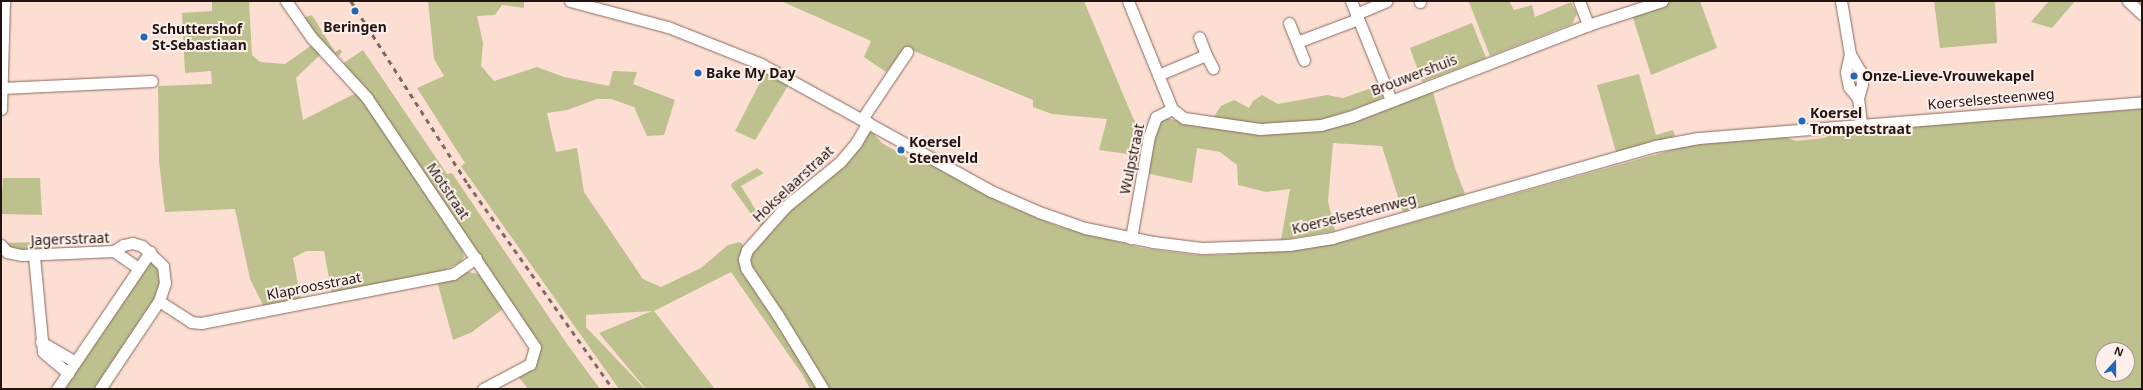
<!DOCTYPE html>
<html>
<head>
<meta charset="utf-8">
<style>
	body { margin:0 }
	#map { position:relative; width:2143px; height:390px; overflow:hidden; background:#fcded3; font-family:"Noto Sans",sans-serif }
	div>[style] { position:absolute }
	.green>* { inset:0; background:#bdc18e }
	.roads { filter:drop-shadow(0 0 1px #89695d) drop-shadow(0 0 1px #89695d) }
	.minor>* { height:11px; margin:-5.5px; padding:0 5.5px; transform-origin:5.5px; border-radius:5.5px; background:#fff }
	.rail>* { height:2.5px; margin-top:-1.25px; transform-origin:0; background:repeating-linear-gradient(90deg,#7e6a63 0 5px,transparent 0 10px) }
	.dots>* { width:11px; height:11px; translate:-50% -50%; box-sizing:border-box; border:2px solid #feefea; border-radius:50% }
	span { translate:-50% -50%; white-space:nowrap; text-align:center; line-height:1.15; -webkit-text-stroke:4px #feefea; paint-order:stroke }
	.poi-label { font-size:14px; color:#221511; font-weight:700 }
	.left { translate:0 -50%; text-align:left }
	.street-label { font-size:14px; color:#221511 }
	.frame { position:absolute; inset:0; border:2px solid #221511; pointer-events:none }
	.north { position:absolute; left:2095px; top:342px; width:40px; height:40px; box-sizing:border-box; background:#feefea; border:1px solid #a69893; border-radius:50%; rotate:21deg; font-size:11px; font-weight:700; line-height:16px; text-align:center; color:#221511 }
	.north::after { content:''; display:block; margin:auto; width:14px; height:18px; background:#2367b8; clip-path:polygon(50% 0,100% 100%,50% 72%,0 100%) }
</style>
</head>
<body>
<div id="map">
	<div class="green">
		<i style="clip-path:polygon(212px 1px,249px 1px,252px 55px,260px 62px,285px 64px,312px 45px,321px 54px,296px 78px,303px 120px,358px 92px,463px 251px,464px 257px,461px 262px,445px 270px,332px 294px,324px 251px,306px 251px,293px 258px,301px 300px,264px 307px,250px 279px,235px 209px,165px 212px,159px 162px,158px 86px,212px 84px,211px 71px,185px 73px,182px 13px,212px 11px)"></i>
		<i style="clip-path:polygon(428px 1px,524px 1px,524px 8px,502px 5px,495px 15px,477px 16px,483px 43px,481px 66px,494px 81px,537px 67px,564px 77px,609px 86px,613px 71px,637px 72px,633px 84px,675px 100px,664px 135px,647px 136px,634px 107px,611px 99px,597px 99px,567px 110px,547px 113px,556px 152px,577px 148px,584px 192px,643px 279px,661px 287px,701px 268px,728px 245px,740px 242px,745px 247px,741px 254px,820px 389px,810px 389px,802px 374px,731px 272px,654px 311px,715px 389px,646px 389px,599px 333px,652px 311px,586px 315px,586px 327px,645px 389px,619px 389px,461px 166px,465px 163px,417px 88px,444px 76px,434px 59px)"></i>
		<i style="clip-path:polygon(781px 1px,1084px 1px,1133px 118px,1146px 137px,1143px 156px,1099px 150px,1107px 119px,1052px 114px,1033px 107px,1033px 100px,914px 51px,904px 49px,886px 72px,864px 57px,871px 41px)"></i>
		<i style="clip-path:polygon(1472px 1px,1509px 1px,1514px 10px,1532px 5px,1535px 17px,1571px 2px,1577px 14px,1572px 24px,1490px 56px,1469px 2px)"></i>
		<i style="clip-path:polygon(1673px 1px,1700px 1px,1717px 48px,1651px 75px,1632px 15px)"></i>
		<i style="clip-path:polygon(1934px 1px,1995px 1px,1997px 43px,1940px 48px)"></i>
		<i style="clip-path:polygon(2049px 1px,2075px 1px,2052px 28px,2031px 22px)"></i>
		<i style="clip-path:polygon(312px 15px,335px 52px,340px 49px,342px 52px,339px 56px,334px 55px,313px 33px,303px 18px)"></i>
		<i style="clip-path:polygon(1472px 23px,1486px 58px,1422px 82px,1410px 48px)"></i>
		<i style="clip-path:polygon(363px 50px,447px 174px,452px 173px,567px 344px,600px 389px,528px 389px,518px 376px,533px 366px,540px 351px,538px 342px,342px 64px)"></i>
		<i style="clip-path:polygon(766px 71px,789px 84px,755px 140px,735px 131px)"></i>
		<i style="clip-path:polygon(1639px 74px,1656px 135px,1673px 130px,1675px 136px,1616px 152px,1597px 85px)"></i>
		<i style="clip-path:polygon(1380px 85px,1385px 94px,1379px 100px,1330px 118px,1293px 124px,1258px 126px,1213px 118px,1221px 106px,1234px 100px,1249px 108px,1253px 101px,1262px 95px,1278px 104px,1327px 95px,1343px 98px)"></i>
		<i style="clip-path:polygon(1432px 89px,1455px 168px,1465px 194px,1454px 198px,1403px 213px,1382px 146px,1333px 143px,1328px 201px,1335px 231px,1281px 240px,1290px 189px,1266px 192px,1238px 185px,1237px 165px,1220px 152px,1197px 148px,1192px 183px,1146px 173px,1157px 123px,1165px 118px,1207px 126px,1292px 132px)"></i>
		<i style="clip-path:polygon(evenodd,2142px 109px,2142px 389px,826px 389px,749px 267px,750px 251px,869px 129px,882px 143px,908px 158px,923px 160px,1002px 203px,1057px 226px,1142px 248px,1197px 255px,1222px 255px,1305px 248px,1356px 238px,1697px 143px,1783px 136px,1796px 141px,1824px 138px,1841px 131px,2142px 109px,2103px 350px,2127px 350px,2127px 374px,2103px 374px,2103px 350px)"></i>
		<i style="clip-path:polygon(757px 168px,764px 173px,741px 186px,765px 225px,762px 229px,731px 186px,732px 183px)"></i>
		<i style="clip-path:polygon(3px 178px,40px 178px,42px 215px,1px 214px)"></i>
		<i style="clip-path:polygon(43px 242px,43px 251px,16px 252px,4px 243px)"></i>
		<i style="clip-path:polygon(152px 262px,158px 264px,162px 289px,96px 389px,62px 389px,145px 263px)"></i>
		<i style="clip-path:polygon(467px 272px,479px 274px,503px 309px,472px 332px,453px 340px,437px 281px,454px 279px)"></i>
	</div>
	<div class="roads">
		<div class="minor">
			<i style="left:286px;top:1px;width:44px;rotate:55.2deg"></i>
			<i style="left:311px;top:37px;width:83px;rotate:47.4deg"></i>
			<i style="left:367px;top:98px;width:300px;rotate:56deg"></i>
			<i style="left:535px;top:347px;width:18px;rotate:106deg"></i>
			<i style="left:530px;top:364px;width:53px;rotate:152deg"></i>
			<i style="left:570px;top:1px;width:101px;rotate:14.9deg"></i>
			<i style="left:668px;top:27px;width:100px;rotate:21.7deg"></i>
			<i style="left:761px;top:64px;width:263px;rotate:28.9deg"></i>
			<i style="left:991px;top:191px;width:52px;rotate:23.6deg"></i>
			<i style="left:1039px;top:212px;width:49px;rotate:19.2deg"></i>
			<i style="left:1085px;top:228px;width:69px;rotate:11.6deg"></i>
			<i style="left:1153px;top:242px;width:49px;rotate:7deg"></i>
			<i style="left:1202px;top:248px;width:87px;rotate:-2deg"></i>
			<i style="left:1289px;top:245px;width:44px;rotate:-9.2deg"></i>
			<i style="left:1332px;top:238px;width:336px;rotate:-15.9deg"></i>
			<i style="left:1655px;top:146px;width:44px;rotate:-10.5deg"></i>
			<i style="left:1698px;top:138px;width:445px;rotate:-4.6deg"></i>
			<i style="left:1128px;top:1px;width:117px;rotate:67.8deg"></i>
			<i style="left:1172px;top:109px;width:18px;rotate:153deg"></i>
			<i style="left:1156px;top:117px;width:20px;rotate:110deg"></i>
			<i style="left:1149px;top:136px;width:104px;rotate:100deg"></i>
			<i style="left:1351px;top:1px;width:107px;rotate:68deg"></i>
			<i style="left:1420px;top:1px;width:1px;rotate:90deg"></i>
			<i style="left:1579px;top:1px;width:26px;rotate:69deg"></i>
			<i style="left:1841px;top:1px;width:54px;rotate:80.4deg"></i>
			<i style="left:1850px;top:54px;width:18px;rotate:103deg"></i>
			<i style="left:1846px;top:72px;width:15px;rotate:79deg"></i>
			<i style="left:1849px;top:87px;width:14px;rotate:51deg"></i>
			<i style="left:2128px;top:1px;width:19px;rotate:43deg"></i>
			<i style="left:1356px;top:14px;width:33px;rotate:-23deg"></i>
			<i style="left:1289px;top:23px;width:40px;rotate:68deg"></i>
			<i style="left:1297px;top:42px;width:65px;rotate:-20.7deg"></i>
			<i style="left:1850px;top:54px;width:20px;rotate:60deg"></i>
			<i style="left:1860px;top:71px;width:13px;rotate:81deg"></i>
			<i style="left:1862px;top:84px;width:15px;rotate:106deg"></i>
			<i style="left:1858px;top:98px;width:26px;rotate:83deg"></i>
			<i style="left:1206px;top:55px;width:15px;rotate:62deg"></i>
			<i style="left:1158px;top:75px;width:52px;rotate:-22.6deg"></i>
			<i style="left:1206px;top:55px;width:19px;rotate:-111deg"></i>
			<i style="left:2px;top:88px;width:150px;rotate:-2.7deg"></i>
			<i style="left:1px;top:109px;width:108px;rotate:-88.4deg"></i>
			<i style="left:1172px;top:109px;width:15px;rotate:37deg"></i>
			<i style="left:1184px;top:118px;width:77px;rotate:8.2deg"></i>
			<i style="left:1260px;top:129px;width:61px;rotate:-3.8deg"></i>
			<i style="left:1321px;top:125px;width:35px;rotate:-16deg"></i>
			<i style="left:1355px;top:115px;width:250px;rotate:-21.1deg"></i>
			<i style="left:1588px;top:25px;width:78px;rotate:-18deg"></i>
			<i style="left:862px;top:119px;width:81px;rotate:-56.1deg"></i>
			<i style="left:1px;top:245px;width:9px;rotate:49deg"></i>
			<i style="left:7px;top:252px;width:14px;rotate:12deg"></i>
			<i style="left:21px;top:255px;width:93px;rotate:-2.5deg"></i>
			<i style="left:114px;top:251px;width:29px;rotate:35deg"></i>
			<i style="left:34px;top:256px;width:96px;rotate:84.6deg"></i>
			<i style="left:43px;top:352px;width:33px;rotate:40deg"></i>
			<i style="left:159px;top:301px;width:38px;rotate:33deg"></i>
			<i style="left:191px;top:322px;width:10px;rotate:6deg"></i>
			<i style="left:201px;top:323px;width:257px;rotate:-11deg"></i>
			<i style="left:453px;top:274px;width:28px;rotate:-35deg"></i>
			<i style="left:41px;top:342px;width:39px;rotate:30deg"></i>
			<i style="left:57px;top:389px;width:166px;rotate:-55.8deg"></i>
			<i style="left:100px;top:389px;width:106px;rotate:-56.2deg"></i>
			<i style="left:159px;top:301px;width:19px;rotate:-72deg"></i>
			<i style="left:165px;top:283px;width:17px;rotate:-97deg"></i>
			<i style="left:163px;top:266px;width:29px;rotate:-136deg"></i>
			<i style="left:142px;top:246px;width:10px;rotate:-163deg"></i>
			<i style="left:132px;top:243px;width:9px;rotate:167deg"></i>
			<i style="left:123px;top:245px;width:11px;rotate:146deg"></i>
			<i style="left:823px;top:389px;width:88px;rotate:-121.5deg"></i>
			<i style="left:777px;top:314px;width:55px;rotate:-124deg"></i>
			<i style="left:746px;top:268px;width:9px;rotate:-103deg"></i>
			<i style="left:744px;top:259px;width:9px;rotate:-72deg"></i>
			<i style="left:747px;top:250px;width:57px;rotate:-48.5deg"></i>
			<i style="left:785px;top:207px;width:71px;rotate:-39.3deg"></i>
			<i style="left:840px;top:162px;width:25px;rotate:-50deg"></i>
			<i style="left:856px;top:143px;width:24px;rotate:-60deg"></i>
		</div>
	</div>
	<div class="rail">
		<i style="left:351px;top:1px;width:217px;rotate:57.4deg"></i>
		<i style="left:468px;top:184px;width:251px;rotate:54.7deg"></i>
	</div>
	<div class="dots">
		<i style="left:355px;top:11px;background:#2367b8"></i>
		<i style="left:144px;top:37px;background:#2367b8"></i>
		<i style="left:698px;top:73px;background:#2367b8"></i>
		<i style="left:1854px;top:76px;background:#2367b8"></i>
		<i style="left:1802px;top:121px;background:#2367b8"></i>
		<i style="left:901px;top:150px;background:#2367b8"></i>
	</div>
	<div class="poi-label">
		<span style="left:355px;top:27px">Beringen</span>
		<span class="left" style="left:152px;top:37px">Schuttershof<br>St-Sebastiaan</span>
		<span class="left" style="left:706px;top:73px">Bake My Day</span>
		<span class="left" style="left:1862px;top:76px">Onze-Lieve-Vrouwekapel</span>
		<span class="left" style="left:1810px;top:121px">Koersel<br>Trompetstraat</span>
		<span class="left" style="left:909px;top:150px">Koersel<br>Steenveld</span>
	</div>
	<div class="street-label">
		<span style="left:1414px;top:75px;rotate:-21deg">Brouwershuis</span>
		<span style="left:1991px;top:99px;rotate:-5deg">Koerselsesteenweg</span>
		<span style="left:1132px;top:159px;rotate:-78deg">Wulpstraat</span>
		<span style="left:793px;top:184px;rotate:-43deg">Hokselaarstraat</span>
		<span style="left:448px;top:191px;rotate:56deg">Motstraat</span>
		<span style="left:1354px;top:214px;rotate:-14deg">Koerselsesteenweg</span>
		<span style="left:70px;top:239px;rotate:-2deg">Jagersstraat</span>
		<span style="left:314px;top:286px;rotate:-11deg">Klaproosstraat</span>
	</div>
	<div class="frame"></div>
	<div class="north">N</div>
</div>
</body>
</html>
